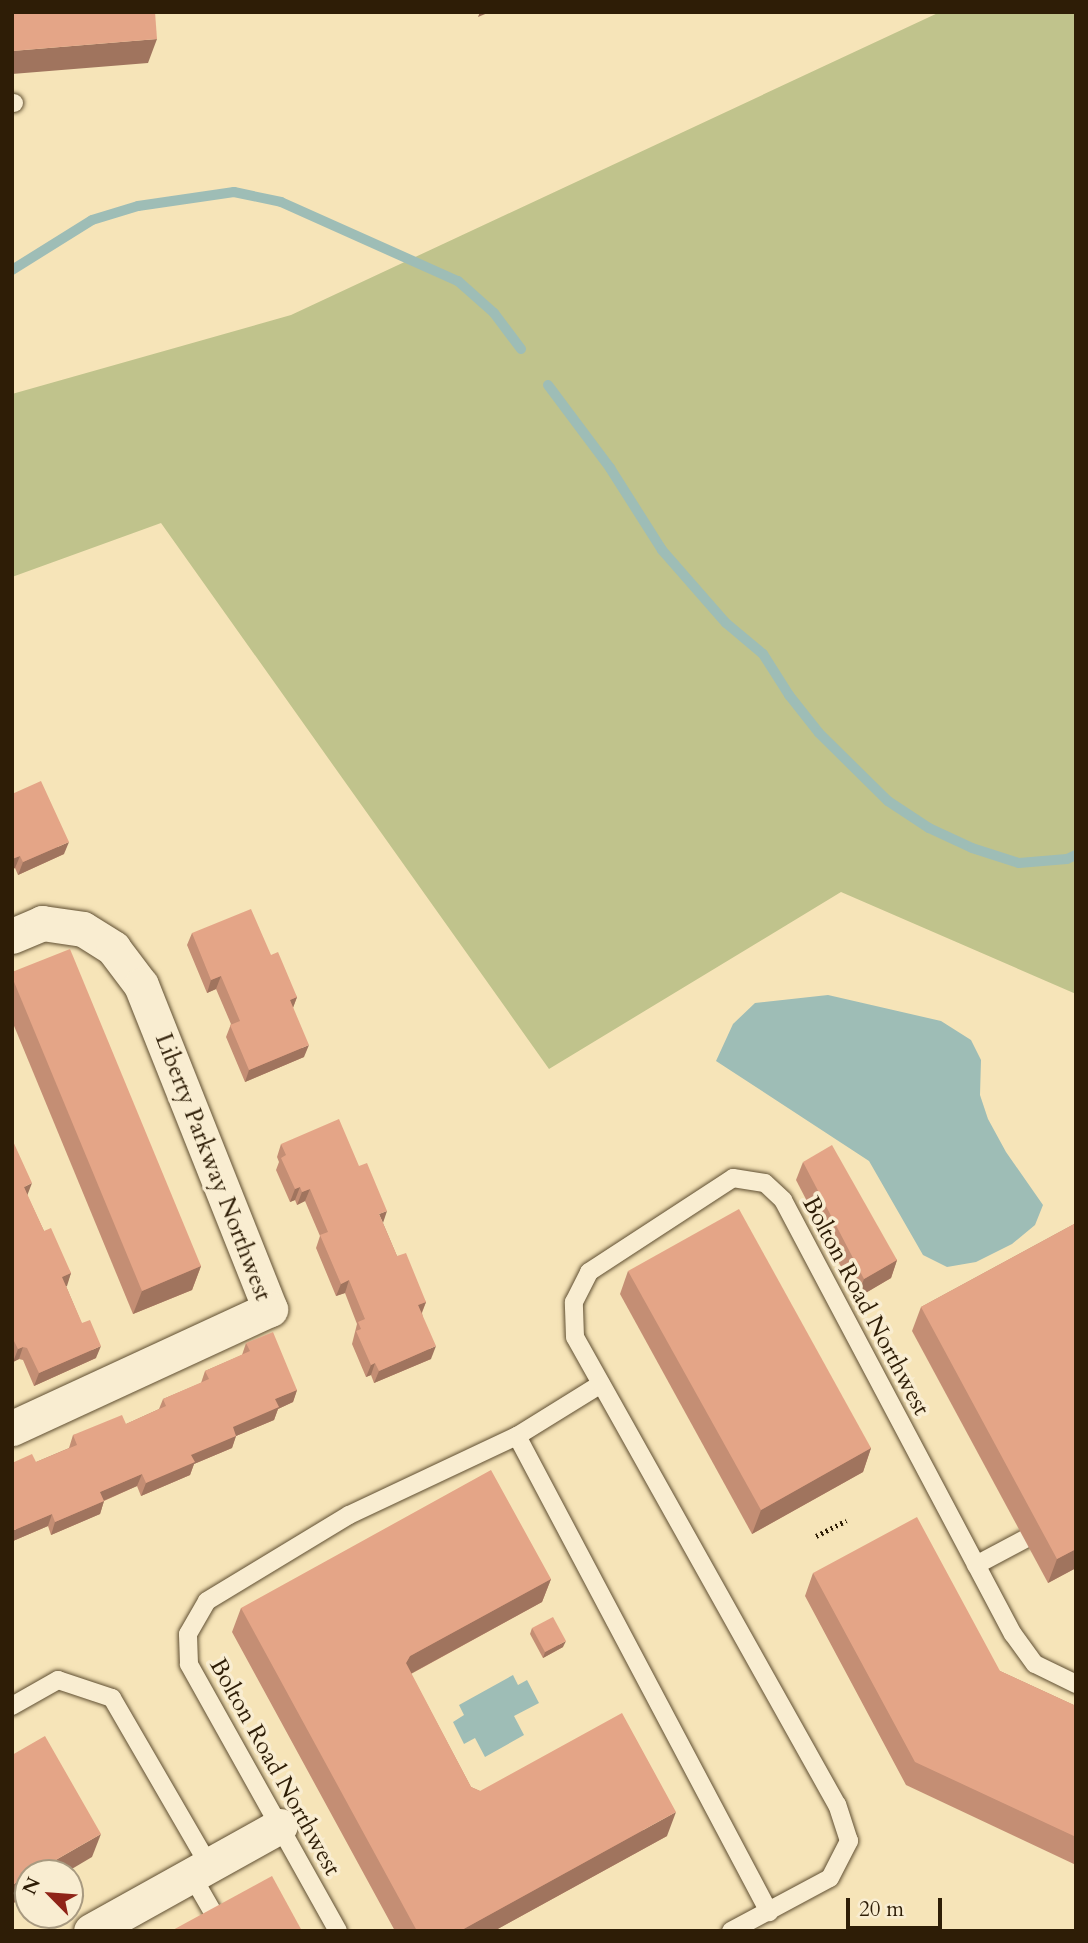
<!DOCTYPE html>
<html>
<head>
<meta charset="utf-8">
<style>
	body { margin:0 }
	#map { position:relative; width:1088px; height:1943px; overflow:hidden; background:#f6e4b8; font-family:Cardo,serif }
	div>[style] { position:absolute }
	.green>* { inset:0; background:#c0c38c }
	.water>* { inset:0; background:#9ebdb6 }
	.stream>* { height:10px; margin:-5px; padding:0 5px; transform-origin:5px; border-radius:5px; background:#9ebdb6 }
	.path>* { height:4.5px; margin-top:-2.25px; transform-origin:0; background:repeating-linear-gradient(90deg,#2e1d06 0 2px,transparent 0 5.5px) }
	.roads { filter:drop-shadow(0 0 2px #604f32) drop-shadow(0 0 2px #604f32) }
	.lane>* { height:18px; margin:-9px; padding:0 9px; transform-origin:9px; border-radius:9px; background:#f9edd1 }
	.street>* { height:35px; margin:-17.5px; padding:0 17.5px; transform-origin:17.5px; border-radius:17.5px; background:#f9edd1 }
	.wall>* { inset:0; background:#c48e74 }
	.shaded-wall>* { inset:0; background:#a0745e }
	.building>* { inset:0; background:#e4a587 }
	span { translate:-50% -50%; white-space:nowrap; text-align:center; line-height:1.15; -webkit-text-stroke:7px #f9edd1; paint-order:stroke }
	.street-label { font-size:24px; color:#2e1d06 }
	.frame { position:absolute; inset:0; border:14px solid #2e1d06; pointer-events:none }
	.north { position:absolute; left:14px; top:1859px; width:70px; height:70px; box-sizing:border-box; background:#f9edd1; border:2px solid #a89a80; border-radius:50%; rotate:295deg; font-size:19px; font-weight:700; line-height:28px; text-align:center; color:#2e1d06 }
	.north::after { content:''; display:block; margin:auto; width:24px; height:32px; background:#8f2418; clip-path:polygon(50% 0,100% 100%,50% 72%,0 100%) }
	.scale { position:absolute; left:846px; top:1898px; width:96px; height:32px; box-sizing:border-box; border:4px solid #2e1d06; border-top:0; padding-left:9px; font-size:21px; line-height:24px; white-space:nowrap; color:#2e1d06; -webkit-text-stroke:5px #f9edd1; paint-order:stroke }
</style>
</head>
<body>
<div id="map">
	<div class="green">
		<i style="clip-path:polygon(940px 12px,1076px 12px,1076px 994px,841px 892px,549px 1069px,161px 523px,12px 577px,12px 394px,291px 315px)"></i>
	</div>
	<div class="water">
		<i style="clip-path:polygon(828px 995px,941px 1021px,971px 1040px,981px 1060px,980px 1095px,988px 1119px,1006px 1152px,1043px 1205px,1035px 1225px,1012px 1244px,976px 1262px,947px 1267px,923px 1255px,869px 1161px,716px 1061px,733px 1024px,755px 1003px)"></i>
		<i style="clip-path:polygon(513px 1675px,518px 1685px,527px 1680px,539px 1703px,514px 1716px,524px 1735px,485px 1757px,475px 1738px,464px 1744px,453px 1722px,464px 1715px,459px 1705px)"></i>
	</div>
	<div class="stream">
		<i style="left:12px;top:270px;width:94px;rotate:-32deg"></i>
		<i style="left:92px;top:220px;width:48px;rotate:-16.9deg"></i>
		<i style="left:138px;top:206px;width:97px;rotate:-8.3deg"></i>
		<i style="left:234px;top:192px;width:48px;rotate:12deg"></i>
		<i style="left:281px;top:202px;width:194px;rotate:24.1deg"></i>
		<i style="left:458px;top:281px;width:48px;rotate:41.6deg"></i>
		<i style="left:494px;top:313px;width:45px;rotate:53.1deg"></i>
		<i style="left:548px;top:385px;width:104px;rotate:53.2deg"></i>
		<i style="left:610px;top:468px;width:97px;rotate:57.6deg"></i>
		<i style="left:662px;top:550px;width:97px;rotate:48.8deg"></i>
		<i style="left:726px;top:623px;width:48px;rotate:40deg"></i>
		<i style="left:763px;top:654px;width:49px;rotate:57.6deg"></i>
		<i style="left:789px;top:695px;width:48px;rotate:51.7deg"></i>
		<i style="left:819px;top:733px;width:97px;rotate:44.6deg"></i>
		<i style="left:888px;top:801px;width:49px;rotate:33.4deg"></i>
		<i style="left:929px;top:828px;width:47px;rotate:24.9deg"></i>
		<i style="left:972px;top:848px;width:49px;rotate:17.7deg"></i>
		<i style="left:1019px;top:863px;width:48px;rotate:-4.8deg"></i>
		<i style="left:1067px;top:859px;width:10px;rotate:-24deg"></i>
	</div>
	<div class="path">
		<i style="left:816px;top:1536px;width:34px;rotate:-27deg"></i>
	</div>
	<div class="roads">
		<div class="lane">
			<i style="left:12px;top:103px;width:2px"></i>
			<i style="left:601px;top:1384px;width:99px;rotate:148.2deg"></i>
			<i style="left:517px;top:1436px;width:539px;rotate:62.1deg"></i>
			<i style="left:976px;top:1565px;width:55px;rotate:-28deg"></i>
			<i style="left:12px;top:1706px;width:53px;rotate:-29.5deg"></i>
			<i style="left:58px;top:1680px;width:57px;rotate:18.4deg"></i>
			<i style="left:112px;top:1698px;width:193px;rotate:59.9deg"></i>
			<i style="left:192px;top:1876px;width:54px;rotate:60.1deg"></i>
			<i style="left:338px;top:1931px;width:306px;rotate:-119.2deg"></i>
			<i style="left:189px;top:1664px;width:30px;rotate:-92deg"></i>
			<i style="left:188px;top:1634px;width:38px;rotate:-60deg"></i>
			<i style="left:207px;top:1601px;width:166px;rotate:-31.2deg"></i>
			<i style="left:349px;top:1515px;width:186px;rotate:-25.2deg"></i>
			<i style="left:731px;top:1931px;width:112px;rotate:-28.2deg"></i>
			<i style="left:830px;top:1878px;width:42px;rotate:-62.8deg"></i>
			<i style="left:849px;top:1841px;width:38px;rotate:-108deg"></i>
			<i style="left:837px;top:1805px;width:536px;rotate:-119.24deg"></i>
			<i style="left:575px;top:1337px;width:35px;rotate:-92deg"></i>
			<i style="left:574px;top:1302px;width:34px;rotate:-63deg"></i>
			<i style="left:589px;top:1272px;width:172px;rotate:-33.1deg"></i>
			<i style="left:733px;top:1178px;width:32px;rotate:9deg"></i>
			<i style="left:765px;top:1183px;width:25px;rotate:43deg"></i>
			<i style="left:783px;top:1200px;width:491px;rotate:62.1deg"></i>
			<i style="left:1013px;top:1634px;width:37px;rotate:54deg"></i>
			<i style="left:1035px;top:1664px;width:46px;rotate:26deg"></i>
		</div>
		<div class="street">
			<i style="left:12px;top:936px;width:33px;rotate:-23deg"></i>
			<i style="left:42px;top:923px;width:41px;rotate:8.3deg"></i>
			<i style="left:83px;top:929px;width:36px;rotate:32deg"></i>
			<i style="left:113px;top:948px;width:46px;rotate:52.9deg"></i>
			<i style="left:141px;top:985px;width:349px;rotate:68.3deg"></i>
			<i style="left:270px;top:1309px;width:284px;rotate:155.2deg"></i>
			<i style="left:91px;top:1931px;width:216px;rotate:-29.1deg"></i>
		</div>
	</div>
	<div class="wall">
		<i style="clip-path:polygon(12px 794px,64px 854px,18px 875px,15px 868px)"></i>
		<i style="clip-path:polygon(192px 933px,271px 955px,297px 997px,293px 1008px,304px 1057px,245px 1082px,226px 1037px,231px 1024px,216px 989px,207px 993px,187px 945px)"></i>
		<i style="clip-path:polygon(12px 972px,201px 1266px,192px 1290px,133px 1314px,12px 1021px)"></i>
		<i style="clip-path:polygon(12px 1139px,27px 1195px,44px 1231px,71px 1273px,66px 1286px,96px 1358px,34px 1386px,23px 1360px,19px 1359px,13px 1362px,12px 1359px)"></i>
		<i style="clip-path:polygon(281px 1144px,383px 1223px,397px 1256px,426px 1302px,422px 1313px,431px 1359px,374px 1383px,371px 1375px,366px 1377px,352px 1344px,357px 1324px,345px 1293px,336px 1296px,316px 1248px,320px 1236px,305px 1201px,297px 1205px,295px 1200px,290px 1202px,276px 1170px,279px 1162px,277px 1157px)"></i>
		<i style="clip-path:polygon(803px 1162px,897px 1260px,891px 1278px,857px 1298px,796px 1180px)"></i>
		<i style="clip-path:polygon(1076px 1223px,1076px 1568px,1048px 1583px,912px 1331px,921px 1307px)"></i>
		<i style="clip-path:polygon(628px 1271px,871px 1448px,863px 1472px,752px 1534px,620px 1294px)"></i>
		<i style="clip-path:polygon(246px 1343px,297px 1390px,293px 1402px,278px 1409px,274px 1420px,236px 1436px,232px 1448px,194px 1464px,190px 1475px,141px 1496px,137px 1486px,104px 1501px,100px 1514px,51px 1535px,48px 1526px,13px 1541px,36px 1462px,69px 1448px,73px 1435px,126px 1424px,159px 1409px,163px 1399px,201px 1383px,205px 1371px,242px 1355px)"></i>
		<i style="clip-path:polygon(813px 1573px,1000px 1671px,1076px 1706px,1076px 1865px,906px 1785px,805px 1596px)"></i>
		<i style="clip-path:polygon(551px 1579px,542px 1602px,411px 1674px,471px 1787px,480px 1791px,667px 1836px,494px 1931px,395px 1931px,232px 1632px,241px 1608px)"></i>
		<i style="clip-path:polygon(532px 1628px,563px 1647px,543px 1658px,530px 1634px)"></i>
	</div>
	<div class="shaded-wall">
		<i style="clip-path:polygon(480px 12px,490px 12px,478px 17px)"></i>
		<i style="clip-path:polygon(157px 39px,148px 63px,12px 74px,12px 51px)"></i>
		<i style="clip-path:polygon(69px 842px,64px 854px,18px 875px,23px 862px)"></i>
		<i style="clip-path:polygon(20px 856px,15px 868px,12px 870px,12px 859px)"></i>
		<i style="clip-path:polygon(221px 976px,216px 989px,207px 993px,211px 980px)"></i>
		<i style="clip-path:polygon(297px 997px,292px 1010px,290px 1000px)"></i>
		<i style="clip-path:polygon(309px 1045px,304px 1057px,245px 1082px,249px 1070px)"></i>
		<i style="clip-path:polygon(32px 1183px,27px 1196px,24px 1187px)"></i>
		<i style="clip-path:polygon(300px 1187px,295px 1200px,290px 1202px,295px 1189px)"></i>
		<i style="clip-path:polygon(310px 1189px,305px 1201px,297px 1205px,302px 1192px)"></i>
		<i style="clip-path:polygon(387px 1211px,383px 1223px,379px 1214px)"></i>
		<i style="clip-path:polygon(897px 1260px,891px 1278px,857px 1298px,864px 1279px)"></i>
		<i style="clip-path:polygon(201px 1266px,192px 1290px,133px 1314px,142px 1291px)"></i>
		<i style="clip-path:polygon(71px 1273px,67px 1286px,58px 1290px,62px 1277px)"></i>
		<i style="clip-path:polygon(349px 1280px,345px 1293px,336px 1296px,341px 1284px)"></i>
		<i style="clip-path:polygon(426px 1302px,421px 1314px,418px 1305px)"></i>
		<i style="clip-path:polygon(101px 1346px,96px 1358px,34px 1386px,39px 1373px)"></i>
		<i style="clip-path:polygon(436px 1346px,431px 1359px,374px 1383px,379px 1371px)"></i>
		<i style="clip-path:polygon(23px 1347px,19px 1359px,13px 1362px,18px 1349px)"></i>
		<i style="clip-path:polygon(375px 1363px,371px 1375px,366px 1377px,371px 1365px)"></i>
		<i style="clip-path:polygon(297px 1390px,293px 1402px,278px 1409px,274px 1420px,236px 1436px,232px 1448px,194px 1464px,190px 1475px,141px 1496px,146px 1483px,275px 1399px)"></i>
		<i style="clip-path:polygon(871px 1448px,863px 1472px,752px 1534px,761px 1510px)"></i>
		<i style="clip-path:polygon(142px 1474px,137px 1486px,96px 1504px,100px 1492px)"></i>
		<i style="clip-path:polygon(104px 1501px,100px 1514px,51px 1535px,55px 1522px)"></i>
		<i style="clip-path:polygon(52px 1514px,48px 1526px,13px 1541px,12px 1543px,12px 1531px)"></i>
		<i style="clip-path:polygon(1076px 1549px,1076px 1568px,1048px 1583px,1057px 1559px)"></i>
		<i style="clip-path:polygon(551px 1579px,542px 1602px,401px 1679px,406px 1663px,410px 1656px)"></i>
		<i style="clip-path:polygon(566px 1641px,563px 1647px,543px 1658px,545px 1652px)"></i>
		<i style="clip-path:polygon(676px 1812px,667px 1836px,494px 1931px,460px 1931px)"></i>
		<i style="clip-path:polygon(101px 1834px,92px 1857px,65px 1873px,33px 1873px)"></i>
		<i style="clip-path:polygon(28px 1876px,28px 1895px,12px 1904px,12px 1885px)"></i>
	</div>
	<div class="building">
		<i style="clip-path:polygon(12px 12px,155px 12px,157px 39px,12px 51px)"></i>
		<i style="clip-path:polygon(41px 781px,69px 842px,23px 862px,20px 856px,12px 859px,12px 794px)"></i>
		<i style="clip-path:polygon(251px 909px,271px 955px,278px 952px,297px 997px,290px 1000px,309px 1045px,249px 1070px,230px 1025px,240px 1021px,221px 976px,211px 980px,192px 933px)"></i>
		<i style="clip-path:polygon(70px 949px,201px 1266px,142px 1291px,12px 977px,12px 972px)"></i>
		<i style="clip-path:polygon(339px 1119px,359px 1166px,367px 1163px,387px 1211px,379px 1214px,397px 1256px,406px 1253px,426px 1302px,418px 1305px,436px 1346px,379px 1371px,375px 1363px,371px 1365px,356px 1331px,361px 1329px,358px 1322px,365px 1319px,349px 1280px,341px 1284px,320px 1235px,328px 1232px,310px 1189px,302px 1192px,300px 1187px,295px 1189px,281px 1158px,286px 1155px,281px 1144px)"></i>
		<i style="clip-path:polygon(12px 1139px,32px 1183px,24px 1187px,44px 1231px,51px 1228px,71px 1273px,62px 1277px,82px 1323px,90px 1320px,101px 1346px,39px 1373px,27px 1348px,23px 1347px,18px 1349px,12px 1337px)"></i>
		<i style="clip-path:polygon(832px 1145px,897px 1260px,864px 1279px,803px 1162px)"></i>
		<i style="clip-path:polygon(739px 1209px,871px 1448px,761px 1510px,628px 1271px)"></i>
		<i style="clip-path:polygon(1076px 1223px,1076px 1549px,1057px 1559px,921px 1307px)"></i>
		<i style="clip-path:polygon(273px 1332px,297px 1390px,275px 1399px,279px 1407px,233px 1427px,236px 1436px,191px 1455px,195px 1462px,146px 1483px,142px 1474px,100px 1492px,104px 1501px,55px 1522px,52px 1514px,12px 1531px,12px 1463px,32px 1454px,36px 1462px,77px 1445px,73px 1435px,122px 1415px,126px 1424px,166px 1406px,163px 1399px,209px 1379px,205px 1371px,250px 1351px,246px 1343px)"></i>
		<i style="clip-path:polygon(491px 1470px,551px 1579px,410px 1656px,406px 1663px,471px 1787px,480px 1791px,622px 1713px,676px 1812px,460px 1931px,417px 1931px,241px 1608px)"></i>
		<i style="clip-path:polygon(917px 1517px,1000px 1671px,1076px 1706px,1076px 1837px,915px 1762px,813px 1573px)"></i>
		<i style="clip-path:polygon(553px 1617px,566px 1641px,545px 1652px,532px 1628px)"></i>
		<i style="clip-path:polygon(45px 1736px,101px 1834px,33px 1873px,28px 1873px,28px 1876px,12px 1885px,12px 1755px)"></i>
		<i style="clip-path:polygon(272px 1876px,302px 1931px,171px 1931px)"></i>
	</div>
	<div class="street-label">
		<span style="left:213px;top:1167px;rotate:69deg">Liberty Parkway Northwest</span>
		<span style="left:866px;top:1306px;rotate:62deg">Bolton Road Northwest</span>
		<span style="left:275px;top:1767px;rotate:61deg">Bolton Road Northwest</span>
	</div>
	<div class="frame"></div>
	<div class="north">N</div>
	<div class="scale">20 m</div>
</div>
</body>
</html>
